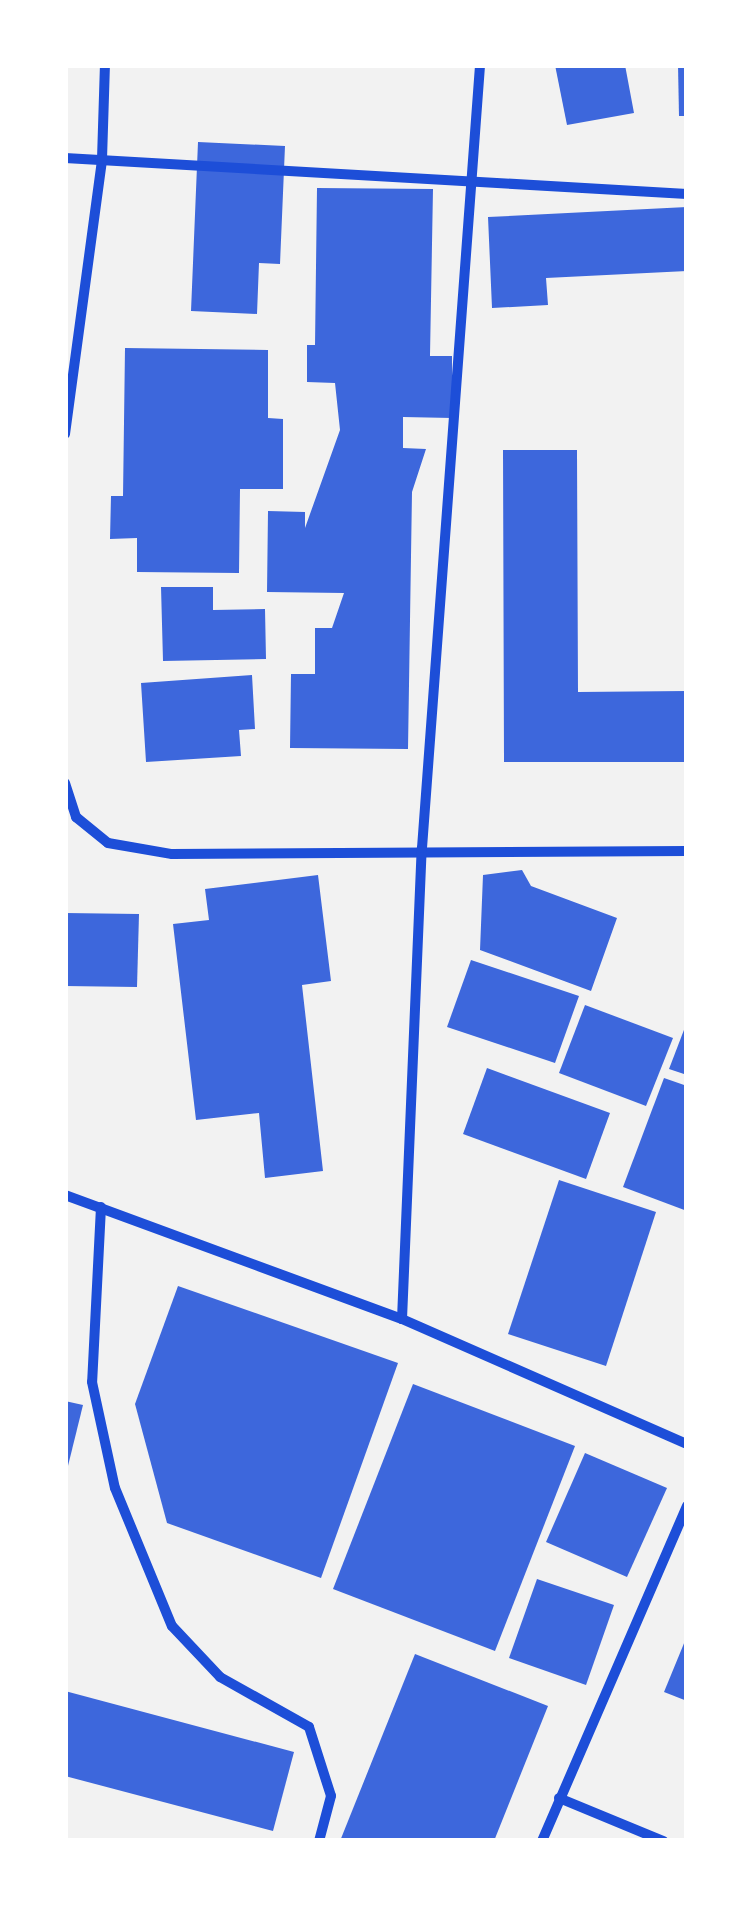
<!DOCTYPE html>
<html>
<head>
<meta charset="utf-8">
<style>
	body { margin:0 }
	#map { position:relative; width:752px; height:1906px; overflow:hidden; background:#f2f2f2; font-family:"Roboto Serif",serif }
	div>[style] { position:absolute }
	.building>* { inset:0; background:#3d67dc }
	.minor>* { height:10px; margin:-5px; padding:0 5px; transform-origin:5px; border-radius:5px; background:#1d4ed8 }
	span { translate:-50% -50%; white-space:nowrap; text-align:center; line-height:1.15; -webkit-text-stroke:8px #fff; paint-order:stroke }
	.frame { position:absolute; inset:0; border:68px solid #fff; pointer-events:none }
</style>
</head>
<body>
<div id="map">
	<div class="building">
		<i style="clip-path:polygon(555px 65px,625px 65px,634px 113px,567px 125px)"></i>
		<i style="clip-path:polygon(678px 65px,687px 65px,687px 116px,679px 116px)"></i>
		<i style="clip-path:polygon(198px 142px,285px 146px,280px 264px,259px 263px,257px 314px,191px 311px)"></i>
		<i style="clip-path:polygon(317px 188px,433px 189px,430px 356px,452px 356px,452px 418px,403px 417px,403px 448px,426px 449px,412px 492px,408px 749px,290px 748px,291px 674px,315px 674px,315px 628px,332px 628px,344px 593px,267px 592px,268px 511px,305px 512px,305px 528px,340px 430px,335px 383px,307px 382px,307px 345px,315px 345px)"></i>
		<i style="clip-path:polygon(687px 207px,687px 271px,546px 278px,548px 305px,492px 308px,488px 217px)"></i>
		<i style="clip-path:polygon(125px 348px,268px 350px,268px 418px,283px 419px,283px 489px,240px 489px,239px 573px,137px 572px,137px 538px,110px 539px,111px 496px,123px 496px)"></i>
		<i style="clip-path:polygon(503px 450px,577px 450px,578px 692px,687px 691px,687px 762px,504px 762px)"></i>
		<i style="clip-path:polygon(161px 587px,213px 587px,213px 610px,265px 609px,266px 659px,163px 661px)"></i>
		<i style="clip-path:polygon(252px 675px,255px 729px,239px 730px,241px 756px,146px 762px,141px 683px)"></i>
		<i style="clip-path:polygon(522px 870px,531px 886px,617px 918px,591px 991px,480px 950px,483px 875px)"></i>
		<i style="clip-path:polygon(318px 875px,331px 981px,302px 985px,323px 1171px,265px 1178px,259px 1113px,196px 1120px,173px 924px,209px 920px,205px 889px)"></i>
		<i style="clip-path:polygon(65px 913px,139px 914px,137px 987px,65px 986px)"></i>
		<i style="clip-path:polygon(471px 960px,579px 996px,555px 1063px,447px 1027px)"></i>
		<i style="clip-path:polygon(585px 1005px,673px 1038px,646px 1106px,559px 1073px)"></i>
		<i style="clip-path:polygon(687px 1022px,687px 1075px,669px 1069px)"></i>
		<i style="clip-path:polygon(487px 1068px,610px 1113px,586px 1179px,463px 1134px)"></i>
		<i style="clip-path:polygon(664px 1078px,687px 1086px,687px 1211px,623px 1187px)"></i>
		<i style="clip-path:polygon(559px 1180px,656px 1212px,606px 1366px,508px 1334px)"></i>
		<i style="clip-path:polygon(178px 1286px,398px 1363px,321px 1578px,167px 1523px,135px 1404px)"></i>
		<i style="clip-path:polygon(413px 1384px,575px 1446px,495px 1651px,333px 1589px)"></i>
		<i style="clip-path:polygon(65px 1401px,83px 1405px,66px 1474px,65px 1474px)"></i>
		<i style="clip-path:polygon(585px 1453px,667px 1488px,627px 1577px,546px 1542px)"></i>
		<i style="clip-path:polygon(537px 1579px,614px 1605px,586px 1685px,509px 1658px)"></i>
		<i style="clip-path:polygon(687px 1636px,687px 1701px,664px 1692px)"></i>
		<i style="clip-path:polygon(415px 1654px,548px 1706px,494px 1841px,340px 1841px)"></i>
		<i style="clip-path:polygon(65px 1691px,294px 1752px,273px 1831px,65px 1776px)"></i>
	</div>
	<div class="minor">
		<i style="left:65px;top:158px;width:623px;rotate:3.31deg"></i>
		<i style="left:65px;top:434px;width:277px;rotate:-82.3deg"></i>
		<i style="left:102px;top:159px;width:94px;rotate:-88.2deg"></i>
		<i style="left:65px;top:783px;width:36px;rotate:72deg"></i>
		<i style="left:76px;top:817px;width:41px;rotate:39.1deg"></i>
		<i style="left:108px;top:843px;width:65px;rotate:9.8deg"></i>
		<i style="left:172px;top:854px;width:515px;rotate:-0.33deg"></i>
		<i style="left:65px;top:1195px;width:359px;rotate:20.2deg"></i>
		<i style="left:402px;top:1319px;width:311px;rotate:23.7deg"></i>
		<i style="left:101px;top:1207px;width:175px;rotate:92.9deg"></i>
		<i style="left:92px;top:1382px;width:108px;rotate:77.8deg"></i>
		<i style="left:115px;top:1488px;width:149px;rotate:67.6deg"></i>
		<i style="left:172px;top:1626px;width:70px;rotate:46.7deg"></i>
		<i style="left:220px;top:1677px;width:102px;rotate:29.3deg"></i>
		<i style="left:309px;top:1727px;width:72px;rotate:72.3deg"></i>
		<i style="left:331px;top:1796px;width:47px;rotate:104.9deg"></i>
		<i style="left:402px;top:1319px;width:471px;rotate:-87.6deg"></i>
		<i style="left:422px;top:848px;width:785px;rotate:-85.76deg"></i>
		<i style="left:559px;top:1798px;width:113px;rotate:22.5deg"></i>
		<i style="left:542px;top:1841px;width:365px;rotate:-66.6deg"></i>
	</div>
	<div class="frame"></div>
</div>
</body>
</html>
